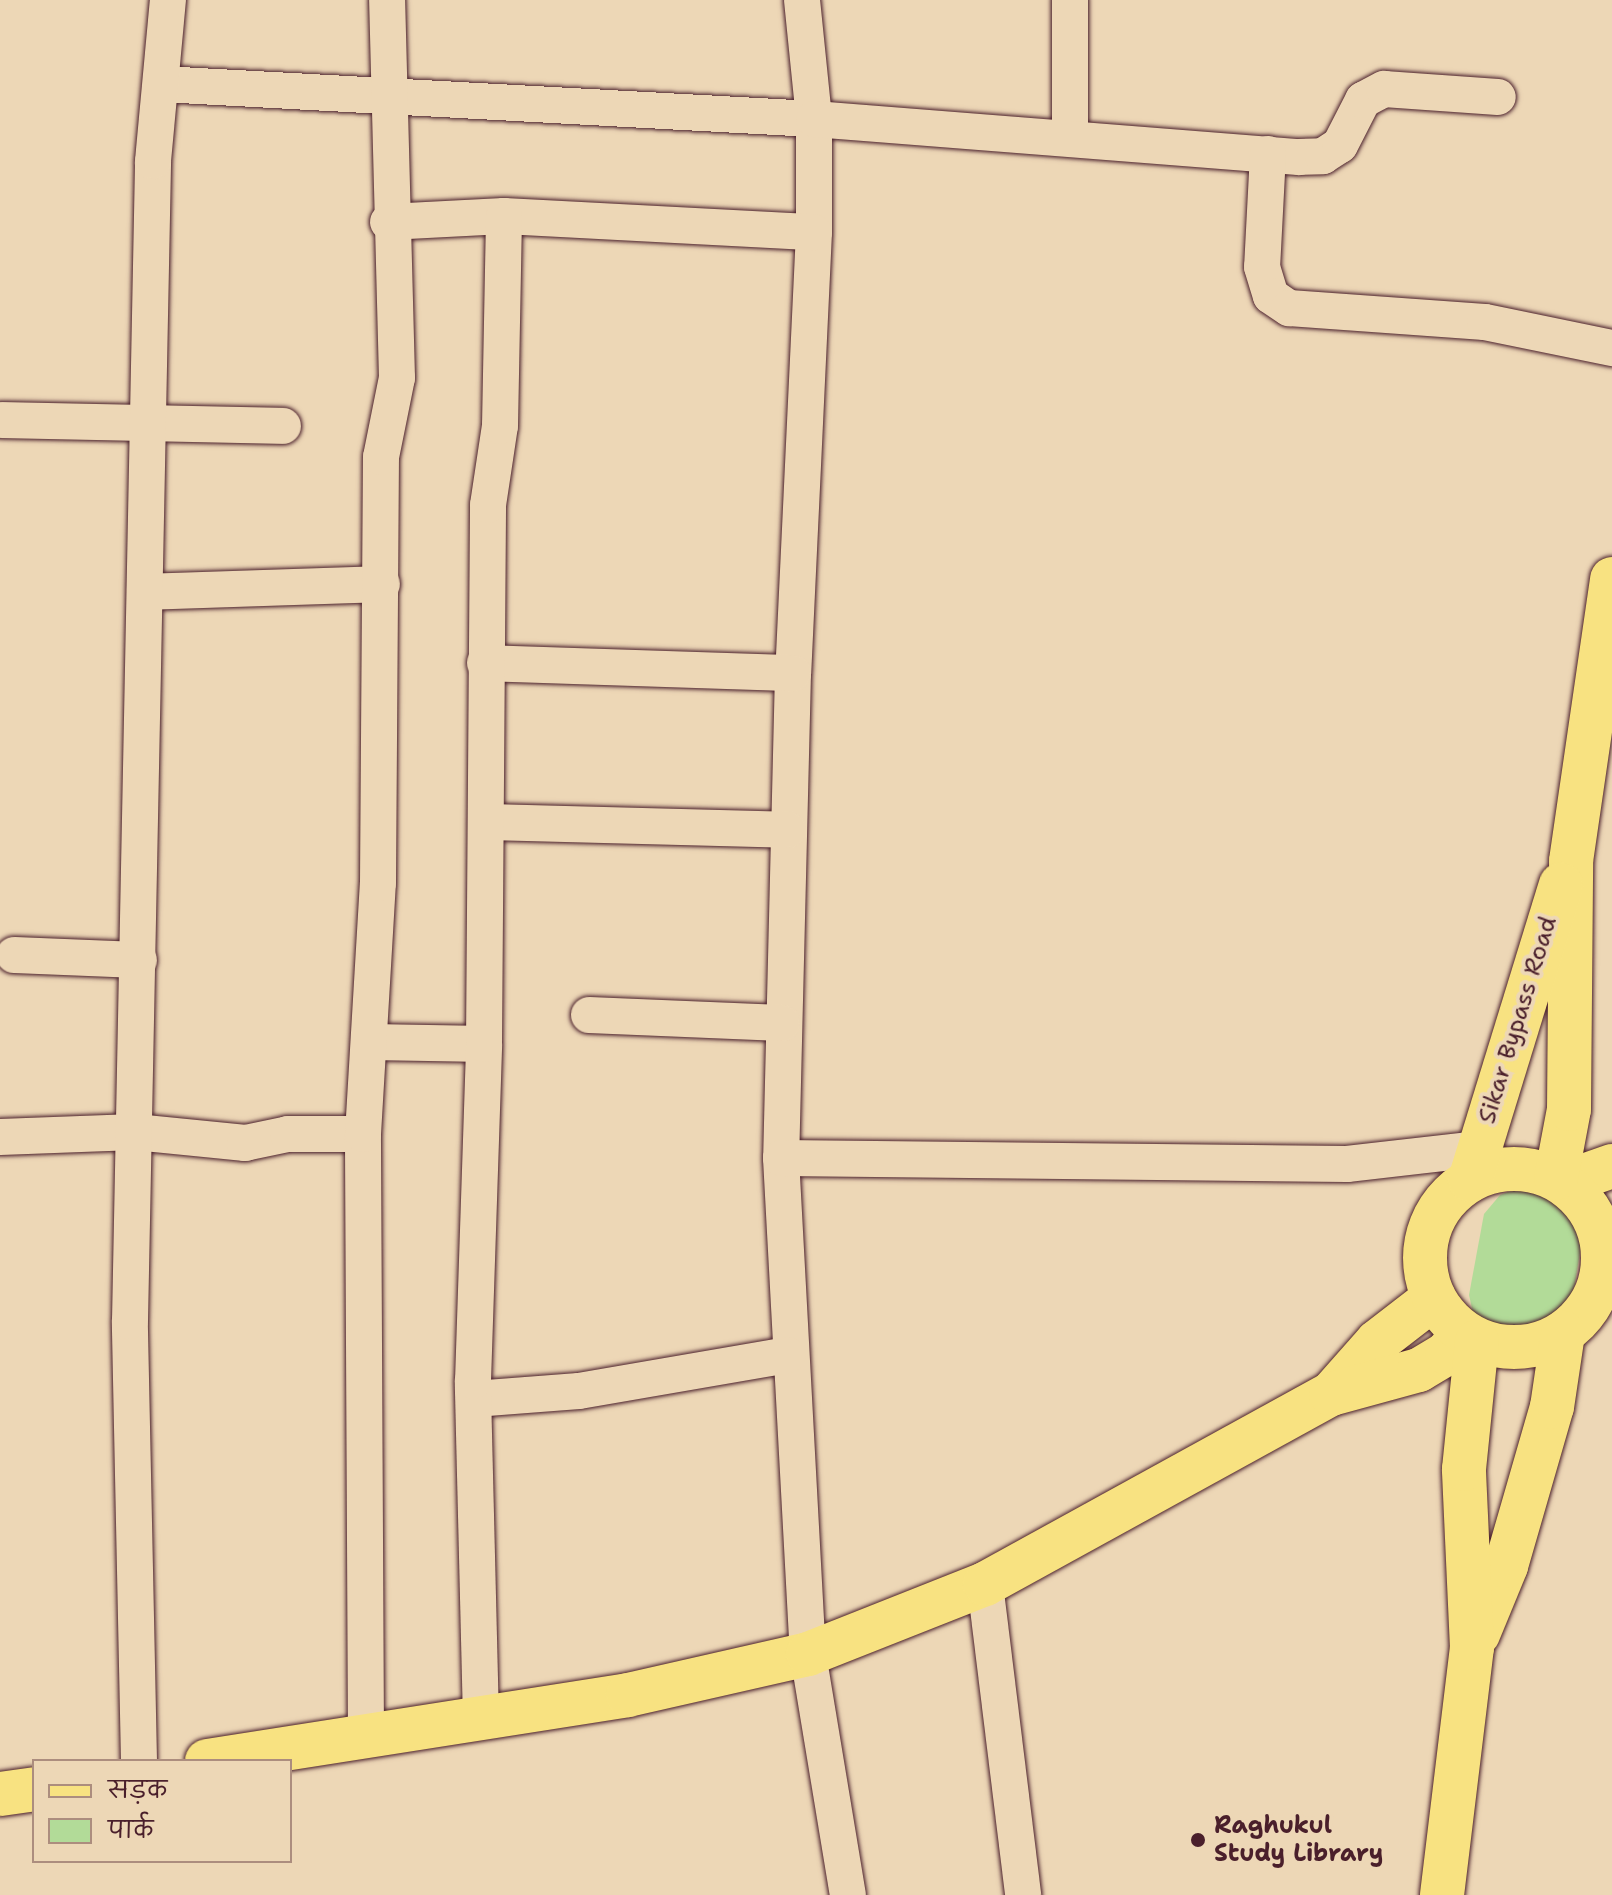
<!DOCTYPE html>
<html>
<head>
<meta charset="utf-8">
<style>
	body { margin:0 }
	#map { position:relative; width:1612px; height:1895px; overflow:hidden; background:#edd7b6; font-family:"Shantell Sans","Playpen Sans Deva",sans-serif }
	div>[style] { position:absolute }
	.green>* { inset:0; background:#b2db98 }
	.roads { filter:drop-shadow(0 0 2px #4a1f2b) drop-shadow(0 0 2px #4a1f2b) }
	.minor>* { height:36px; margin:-18px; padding:0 18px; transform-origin:18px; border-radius:18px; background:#edd7b6 }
	.primary>* { height:44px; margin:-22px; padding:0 22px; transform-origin:22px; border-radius:22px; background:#f8e281 }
	.trunk>* { height:44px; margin:-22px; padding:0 22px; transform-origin:22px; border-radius:22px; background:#f8e281 }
	.trunk>.ring { margin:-22px; padding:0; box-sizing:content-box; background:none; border:44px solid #f8e281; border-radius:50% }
	.dots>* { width:22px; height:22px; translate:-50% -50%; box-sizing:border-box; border:4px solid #edd7b6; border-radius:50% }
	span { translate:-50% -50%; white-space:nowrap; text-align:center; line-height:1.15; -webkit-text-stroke:8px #edd7b6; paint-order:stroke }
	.street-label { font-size:24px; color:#4a1f2b }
	.poi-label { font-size:24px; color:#4a1f2b; font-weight:700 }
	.left { translate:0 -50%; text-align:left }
	.legend { position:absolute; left:32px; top:1759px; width:260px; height:104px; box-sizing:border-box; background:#edd7b6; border:2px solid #ac8d7e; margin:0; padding:10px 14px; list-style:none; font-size:24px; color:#4a1f2b }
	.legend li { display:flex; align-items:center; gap:16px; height:40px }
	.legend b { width:40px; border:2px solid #ac8d7e }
</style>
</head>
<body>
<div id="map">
	<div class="green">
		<i style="clip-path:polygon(1526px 1185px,1573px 1205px,1583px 1235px,1569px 1319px,1541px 1343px,1516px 1344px,1491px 1334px,1474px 1317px,1469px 1295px,1484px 1214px,1500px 1195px)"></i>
	</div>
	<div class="roads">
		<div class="minor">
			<i style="left:802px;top:0;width:120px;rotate:84.2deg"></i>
			<i style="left:814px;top:119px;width:113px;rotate:90deg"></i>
			<i style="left:814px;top:232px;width:441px;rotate:92.7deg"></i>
			<i style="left:793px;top:673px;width:485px;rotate:91.4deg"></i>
			<i style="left:781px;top:1158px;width:497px;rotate:86.9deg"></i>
			<i style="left:808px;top:1654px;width:244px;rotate:80.6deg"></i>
			<i style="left:1070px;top:0;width:136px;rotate:90deg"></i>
			<i style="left:161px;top:84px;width:654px;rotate:3.07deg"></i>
			<i style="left:814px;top:119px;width:486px;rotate:4.5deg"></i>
			<i style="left:1299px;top:157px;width:24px;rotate:-2deg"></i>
			<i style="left:1323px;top:156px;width:20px;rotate:-33deg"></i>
			<i style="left:1340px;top:145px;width:51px;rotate:-62.9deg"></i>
			<i style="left:1363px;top:100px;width:24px;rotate:-28deg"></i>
			<i style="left:1384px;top:89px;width:114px;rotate:4deg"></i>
			<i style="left:1268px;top:154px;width:113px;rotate:93deg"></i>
			<i style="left:1262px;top:267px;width:30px;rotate:73deg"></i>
			<i style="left:1271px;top:296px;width:22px;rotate:34deg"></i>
			<i style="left:1289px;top:308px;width:196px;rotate:4.1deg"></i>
			<i style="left:1485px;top:322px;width:130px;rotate:11.6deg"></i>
			<i style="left:388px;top:222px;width:116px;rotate:-3deg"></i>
			<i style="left:504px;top:216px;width:310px;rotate:3deg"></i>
			<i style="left:2px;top:420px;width:281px;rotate:1.2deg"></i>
			<i style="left:145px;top:592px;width:237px;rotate:-1.9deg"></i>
			<i style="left:485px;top:663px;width:308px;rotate:1.9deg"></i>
			<i style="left:487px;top:822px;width:301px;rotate:1.5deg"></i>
			<i style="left:14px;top:955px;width:125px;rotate:2.3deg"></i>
			<i style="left:589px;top:1015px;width:193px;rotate:2.4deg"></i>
			<i style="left:373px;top:1042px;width:111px;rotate:1deg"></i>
			<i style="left:0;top:1137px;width:135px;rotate:-2.1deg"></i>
			<i style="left:135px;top:1132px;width:111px;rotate:5.7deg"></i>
			<i style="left:245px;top:1143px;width:44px;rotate:-11.8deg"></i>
			<i style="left:288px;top:1134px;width:75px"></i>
			<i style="left:781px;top:1158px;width:566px;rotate:0.61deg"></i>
			<i style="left:1347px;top:1164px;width:133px;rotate:-6.5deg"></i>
			<i style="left:474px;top:1399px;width:105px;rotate:-4.4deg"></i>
			<i style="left:579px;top:1391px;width:212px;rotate:-9.8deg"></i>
			<i style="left:985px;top:1584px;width:313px;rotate:83deg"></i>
			<i style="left:481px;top:1720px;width:339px;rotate:-91.4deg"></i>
			<i style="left:473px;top:1381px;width:337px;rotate:-88.1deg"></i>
			<i style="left:484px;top:1044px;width:539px;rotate:-89.57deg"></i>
			<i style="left:488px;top:505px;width:80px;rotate:-81.4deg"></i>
			<i style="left:500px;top:426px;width:210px;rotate:-88.9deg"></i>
			<i style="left:366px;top:1737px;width:603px;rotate:-90.29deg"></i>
			<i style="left:363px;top:1134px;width:251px;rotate:-86.6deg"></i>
			<i style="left:378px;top:883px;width:426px;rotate:-89.6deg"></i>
			<i style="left:381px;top:457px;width:81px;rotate:-78.6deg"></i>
			<i style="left:397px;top:378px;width:378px;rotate:-91.5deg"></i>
			<i style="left:139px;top:1761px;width:440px;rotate:-91.2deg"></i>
			<i style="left:130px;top:1321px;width:1160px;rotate:-88.86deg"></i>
			<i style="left:153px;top:161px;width:162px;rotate:-84.7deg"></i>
		</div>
		<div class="primary">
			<i style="left:1564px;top:1183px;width:51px;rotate:-19.5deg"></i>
			<i style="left:1601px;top:1280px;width:14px;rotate:-39deg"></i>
			<i style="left:1331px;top:1394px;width:69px;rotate:-48.5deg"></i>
			<i style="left:1377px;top:1342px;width:72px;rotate:-37.7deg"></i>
			<i style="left:207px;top:1761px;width:426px;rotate:-8.9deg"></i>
			<i style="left:628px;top:1695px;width:185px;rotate:-12.8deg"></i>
			<i style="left:808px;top:1654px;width:190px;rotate:-21.6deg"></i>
			<i style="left:985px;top:1584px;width:395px;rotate:-28.8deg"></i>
			<i style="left:1331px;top:1394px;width:91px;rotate:-15.3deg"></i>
			<i style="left:1419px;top:1370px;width:33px;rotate:-31deg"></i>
			<i style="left:1447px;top:1353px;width:26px;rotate:-50deg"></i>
			<i style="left:0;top:1794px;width:34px;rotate:-8deg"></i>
		</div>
		<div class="trunk">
			<i class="ring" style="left:1425px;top:1169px;width:134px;height:134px"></i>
			<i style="left:1556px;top:1178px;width:70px;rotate:-79.3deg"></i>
			<i style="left:1569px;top:1109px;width:248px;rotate:-89.5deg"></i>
			<i style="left:1571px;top:861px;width:285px;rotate:-81.7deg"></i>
			<i style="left:1470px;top:1180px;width:309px;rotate:-72.9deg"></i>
			<i style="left:1478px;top:1634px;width:74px;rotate:-67.6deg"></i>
			<i style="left:1506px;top:1566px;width:166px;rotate:-73.9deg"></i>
			<i style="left:1552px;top:1407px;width:75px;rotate:-81.5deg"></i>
			<i style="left:1442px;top:1895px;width:249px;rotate:-83.1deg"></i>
			<i style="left:1472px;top:1648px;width:179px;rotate:-92.6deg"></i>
			<i style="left:1464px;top:1469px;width:128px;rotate:-84.2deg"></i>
		</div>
	</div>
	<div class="dots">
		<i style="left:1198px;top:1840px;background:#4a1f2b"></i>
	</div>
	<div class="street-label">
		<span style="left:1518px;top:1020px;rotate:-73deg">Sikar Bypass Road</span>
	</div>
	<div class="poi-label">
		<span class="left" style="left:1214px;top:1840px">Raghukul<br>Study Library</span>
	</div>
	<ul class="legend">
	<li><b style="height:10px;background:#f8e281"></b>सड़क</li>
	<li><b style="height:22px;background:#b2db98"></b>पार्क</li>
	</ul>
</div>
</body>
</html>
